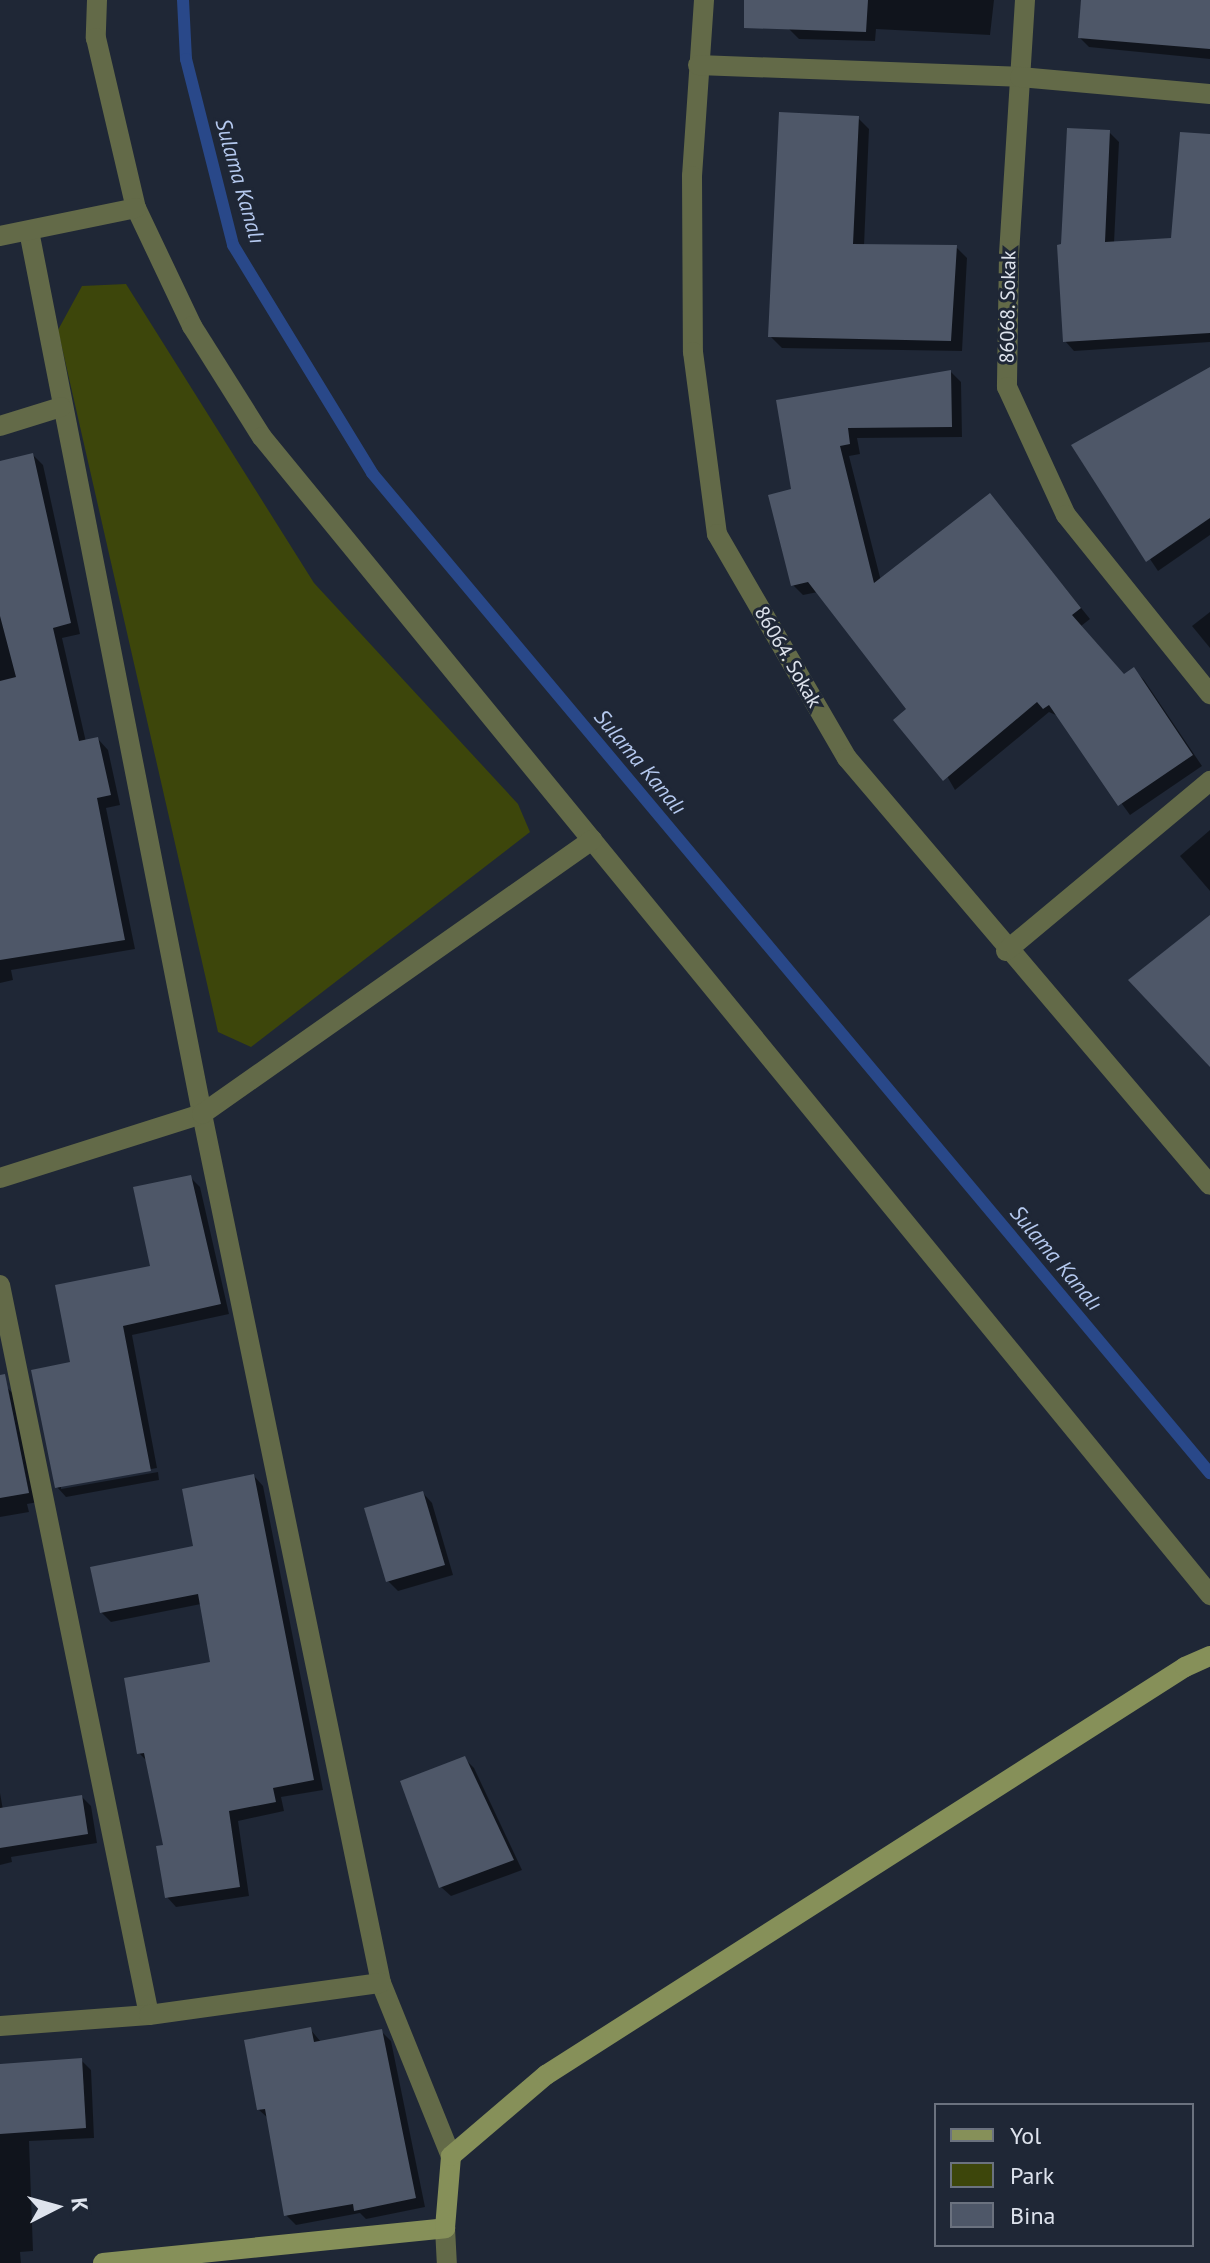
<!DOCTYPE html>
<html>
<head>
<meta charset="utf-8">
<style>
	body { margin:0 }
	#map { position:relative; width:1210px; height:2263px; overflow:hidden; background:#1f2736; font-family:"PT Sans",sans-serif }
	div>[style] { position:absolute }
	.green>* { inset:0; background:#3d460b }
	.shadow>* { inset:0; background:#0007 }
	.stream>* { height:12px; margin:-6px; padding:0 6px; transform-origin:6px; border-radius:6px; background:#294889 }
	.building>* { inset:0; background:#4e5768 }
	.minor>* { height:20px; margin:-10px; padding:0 10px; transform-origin:10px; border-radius:10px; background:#636a48 }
	.secondary>* { height:20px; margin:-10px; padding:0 10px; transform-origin:10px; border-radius:10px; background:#869059 }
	span { translate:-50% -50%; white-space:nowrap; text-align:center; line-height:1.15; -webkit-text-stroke:6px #1f2736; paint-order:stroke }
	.street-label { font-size:20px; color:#dee3ed }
	.water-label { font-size:22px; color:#b5c9ef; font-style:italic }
	.legend { position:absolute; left:934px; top:2103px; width:260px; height:144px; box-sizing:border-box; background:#1f2736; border:2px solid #6b727f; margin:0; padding:10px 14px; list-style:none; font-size:24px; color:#dee3ed }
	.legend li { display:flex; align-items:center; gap:16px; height:40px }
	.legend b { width:40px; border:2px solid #6b727f }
	.north { position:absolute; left:16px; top:2167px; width:80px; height:80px; -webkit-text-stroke:6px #1f2736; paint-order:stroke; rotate:84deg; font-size:22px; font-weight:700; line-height:32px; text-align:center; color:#dee3ed }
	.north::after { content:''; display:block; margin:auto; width:28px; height:36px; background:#dee3ed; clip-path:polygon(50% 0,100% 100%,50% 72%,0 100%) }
</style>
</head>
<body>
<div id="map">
	<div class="green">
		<i style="clip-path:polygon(126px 284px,314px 583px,518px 804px,530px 832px,251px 1047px,218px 1032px,58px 330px,82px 286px)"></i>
	</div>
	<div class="shadow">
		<i style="clip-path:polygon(790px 0,994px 0,990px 35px,876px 29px,875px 41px,799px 39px,789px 29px)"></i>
		<i style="clip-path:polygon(1082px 0,1210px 0,1210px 59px,1089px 47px,1080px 38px)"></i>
		<i style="clip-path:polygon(858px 118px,869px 129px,864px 246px,956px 247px,967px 258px,962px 351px,782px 348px,770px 336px)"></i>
		<i style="clip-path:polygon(1109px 132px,1119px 142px,1114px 243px,1173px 240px,1210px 137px,1210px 342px,1074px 351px,1065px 341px,1063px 246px)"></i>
		<i style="clip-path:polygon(1210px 369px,1210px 535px,1158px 571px,1074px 446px)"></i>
		<i style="clip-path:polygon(951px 372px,961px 382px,962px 437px,857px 438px,860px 454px,849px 456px,881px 581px,990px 495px,1090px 619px,1081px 626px,1125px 676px,1134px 670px,1144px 680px,1202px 766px,1130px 815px,1058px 716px,1049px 712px,955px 790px,908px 709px,818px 592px,803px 595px,793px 585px,794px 491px,779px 402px)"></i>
		<i style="clip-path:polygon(33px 455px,43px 465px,80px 634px,62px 638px,86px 742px,98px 739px,108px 750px,120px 805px,106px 808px,135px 949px,11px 970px,13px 980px,0 983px,0 463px)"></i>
		<i style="clip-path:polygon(1210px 612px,1210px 648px,1192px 626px)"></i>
		<i style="clip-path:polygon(1210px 830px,1210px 891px,1180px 856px)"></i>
		<i style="clip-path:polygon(190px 1177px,200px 1187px,229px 1314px,132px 1335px,157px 1468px,61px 1485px,61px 1489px,158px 1472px,159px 1480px,66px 1497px,57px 1487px,72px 1364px,152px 1267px)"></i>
		<i style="clip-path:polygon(6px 1387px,16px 1396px,38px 1502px,27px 1504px,29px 1512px,0 1517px,0 1388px)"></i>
		<i style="clip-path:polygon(254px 1476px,263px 1486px,323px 1790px,281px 1797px,284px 1811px,238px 1821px,249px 1896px,176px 1907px,167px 1897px,166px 1847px,149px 1763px,139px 1753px,212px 1664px,201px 1604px,111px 1622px,101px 1612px,196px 1548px)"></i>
		<i style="clip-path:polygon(423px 1493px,432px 1503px,453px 1575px,398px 1591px,388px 1581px)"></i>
		<i style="clip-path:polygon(464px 1758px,474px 1768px,522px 1870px,451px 1896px,441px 1887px)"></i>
		<i style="clip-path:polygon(0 1793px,3px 1810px,82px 1797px,91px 1806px,97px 1843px,11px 1857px,12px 1862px,0 1865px)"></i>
		<i style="clip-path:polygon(310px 2029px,321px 2042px,381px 2031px,391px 2041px,425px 2207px,366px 2219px,360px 2213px,296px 2225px,286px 2215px,269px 2119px,259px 2110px)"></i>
		<i style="clip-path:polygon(81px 2060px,91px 2070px,94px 2138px,29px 2141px,33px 2251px,20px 2252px,21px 2263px,0 2263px,0 2066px)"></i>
	</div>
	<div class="stream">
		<i style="left:183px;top:0;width:59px;rotate:87.1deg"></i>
		<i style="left:186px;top:59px;width:192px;rotate:75.8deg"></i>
		<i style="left:233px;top:245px;width:267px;rotate:58.6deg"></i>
		<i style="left:372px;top:473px;width:1305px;rotate:50.04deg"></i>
	</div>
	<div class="building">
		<i style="clip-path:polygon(744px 0,868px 0,866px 32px,744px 28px)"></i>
		<i style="clip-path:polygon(1081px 0,1210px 0,1210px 49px,1078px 38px)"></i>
		<i style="clip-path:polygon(779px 112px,859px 116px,853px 244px,957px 245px,951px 341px,768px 337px)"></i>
		<i style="clip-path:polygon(1067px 128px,1110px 130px,1105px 242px,1171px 238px,1180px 132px,1210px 134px,1210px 333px,1063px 342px,1057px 245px,1061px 244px)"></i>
		<i style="clip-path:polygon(1210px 367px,1210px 518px,1146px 562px,1071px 445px)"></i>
		<i style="clip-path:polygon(951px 370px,952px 427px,848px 428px,850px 444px,840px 446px,874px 583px,990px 493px,1081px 608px,1072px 615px,1124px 674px,1134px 667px,1193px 755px,1118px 806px,1049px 705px,1043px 709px,1037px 702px,943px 781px,893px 720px,906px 709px,808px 582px,791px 586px,768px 495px,791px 489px,776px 400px)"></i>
		<i style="clip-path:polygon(33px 453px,71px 623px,53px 628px,79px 741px,98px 737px,111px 795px,97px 798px,125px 940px,0 960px,0 681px,16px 677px,0 616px,0 461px)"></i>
		<i style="clip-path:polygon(1210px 915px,1210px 1067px,1128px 980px)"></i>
		<i style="clip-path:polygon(191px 1175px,221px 1304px,123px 1326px,151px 1471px,55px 1488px,31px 1370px,70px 1362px,55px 1285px,150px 1266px,133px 1187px)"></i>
		<i style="clip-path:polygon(5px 1374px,29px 1493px,0 1498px,0 1375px)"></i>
		<i style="clip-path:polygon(254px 1474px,314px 1780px,273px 1788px,276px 1802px,229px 1811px,240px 1887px,165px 1898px,156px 1846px,163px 1845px,144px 1753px,137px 1754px,124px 1678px,210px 1662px,198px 1594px,100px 1613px,90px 1567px,193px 1546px,182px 1489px)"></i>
		<i style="clip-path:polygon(423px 1491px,445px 1565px,386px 1582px,364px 1508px)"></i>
		<i style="clip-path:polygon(465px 1756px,514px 1860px,439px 1888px,400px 1781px)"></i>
		<i style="clip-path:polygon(82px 1795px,88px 1834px,0 1848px,0 1808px)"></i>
		<i style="clip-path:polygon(311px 2027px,314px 2042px,382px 2029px,416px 2198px,354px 2211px,353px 2204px,284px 2216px,265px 2109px,257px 2110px,244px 2040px)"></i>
		<i style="clip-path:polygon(82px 2058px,86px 2128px,0 2134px,0 2064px)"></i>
	</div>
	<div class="minor">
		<i style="left:97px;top:0;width:38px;rotate:92deg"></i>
		<i style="left:96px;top:38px;width:175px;rotate:76.8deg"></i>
		<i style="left:136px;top:208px;width:131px;rotate:64.6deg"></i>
		<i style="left:192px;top:326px;width:131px;rotate:57.8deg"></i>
		<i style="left:262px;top:437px;width:1497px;rotate:50.69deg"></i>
		<i style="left:704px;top:0;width:176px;rotate:93.9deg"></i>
		<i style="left:692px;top:176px;width:176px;rotate:89.7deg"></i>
		<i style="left:693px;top:352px;width:184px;rotate:82.5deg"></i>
		<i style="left:717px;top:534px;width:259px;rotate:59.9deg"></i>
		<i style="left:847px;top:758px;width:560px;rotate:49.63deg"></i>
		<i style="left:1025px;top:0;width:256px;rotate:93.6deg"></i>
		<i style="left:1009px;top:255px;width:132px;rotate:90.9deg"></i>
		<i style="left:1007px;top:387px;width:141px;rotate:65.3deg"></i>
		<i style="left:1066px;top:515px;width:230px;rotate:51.2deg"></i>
		<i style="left:698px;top:65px;width:322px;rotate:2.1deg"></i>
		<i style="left:1020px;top:77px;width:191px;rotate:5.1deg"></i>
		<i style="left:29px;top:231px;width:900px;rotate:78.91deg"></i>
		<i style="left:202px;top:1114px;width:887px;rotate:78.36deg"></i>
		<i style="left:381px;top:1983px;width:187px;rotate:68deg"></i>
		<i style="left:0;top:236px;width:139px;rotate:-11.6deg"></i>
		<i style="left:0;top:426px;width:64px;rotate:-17.3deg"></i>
		<i style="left:1006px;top:951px;width:266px;rotate:-39.8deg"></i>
		<i style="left:0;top:1178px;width:212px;rotate:-17.6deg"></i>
		<i style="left:202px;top:1114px;width:477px;rotate:-35.1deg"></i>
		<i style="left:0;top:1285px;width:745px;rotate:78.46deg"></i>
		<i style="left:0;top:2026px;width:149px;rotate:-4.2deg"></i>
		<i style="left:149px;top:2015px;width:234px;rotate:-7.9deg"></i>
		<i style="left:445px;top:2228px;width:35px;rotate:87deg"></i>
	</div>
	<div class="secondary">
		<i style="left:103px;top:2263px;width:344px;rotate:-5.8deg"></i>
		<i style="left:445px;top:2228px;width:72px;rotate:-85.2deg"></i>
		<i style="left:451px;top:2156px;width:125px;rotate:-40.5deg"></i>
		<i style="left:546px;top:2075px;width:758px;rotate:-32.56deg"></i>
		<i style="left:1185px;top:1667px;width:27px;rotate:-24deg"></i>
	</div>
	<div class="street-label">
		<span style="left:1008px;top:307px;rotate:-89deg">86068. Sokak</span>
		<span style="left:788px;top:657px;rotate:60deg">86064. Sokak</span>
	</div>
	<div class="water-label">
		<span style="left:240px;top:181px;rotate:74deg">Sulama Kanalı</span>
		<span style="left:640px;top:762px;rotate:50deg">Sulama Kanalı</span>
		<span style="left:1056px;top:1258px;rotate:50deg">Sulama Kanalı</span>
	</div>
	<ul class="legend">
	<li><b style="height:10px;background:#869059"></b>Yol</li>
	<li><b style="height:22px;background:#3d460b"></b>Park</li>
	<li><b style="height:22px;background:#4e5768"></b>Bina</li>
	</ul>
	<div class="north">K</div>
</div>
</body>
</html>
